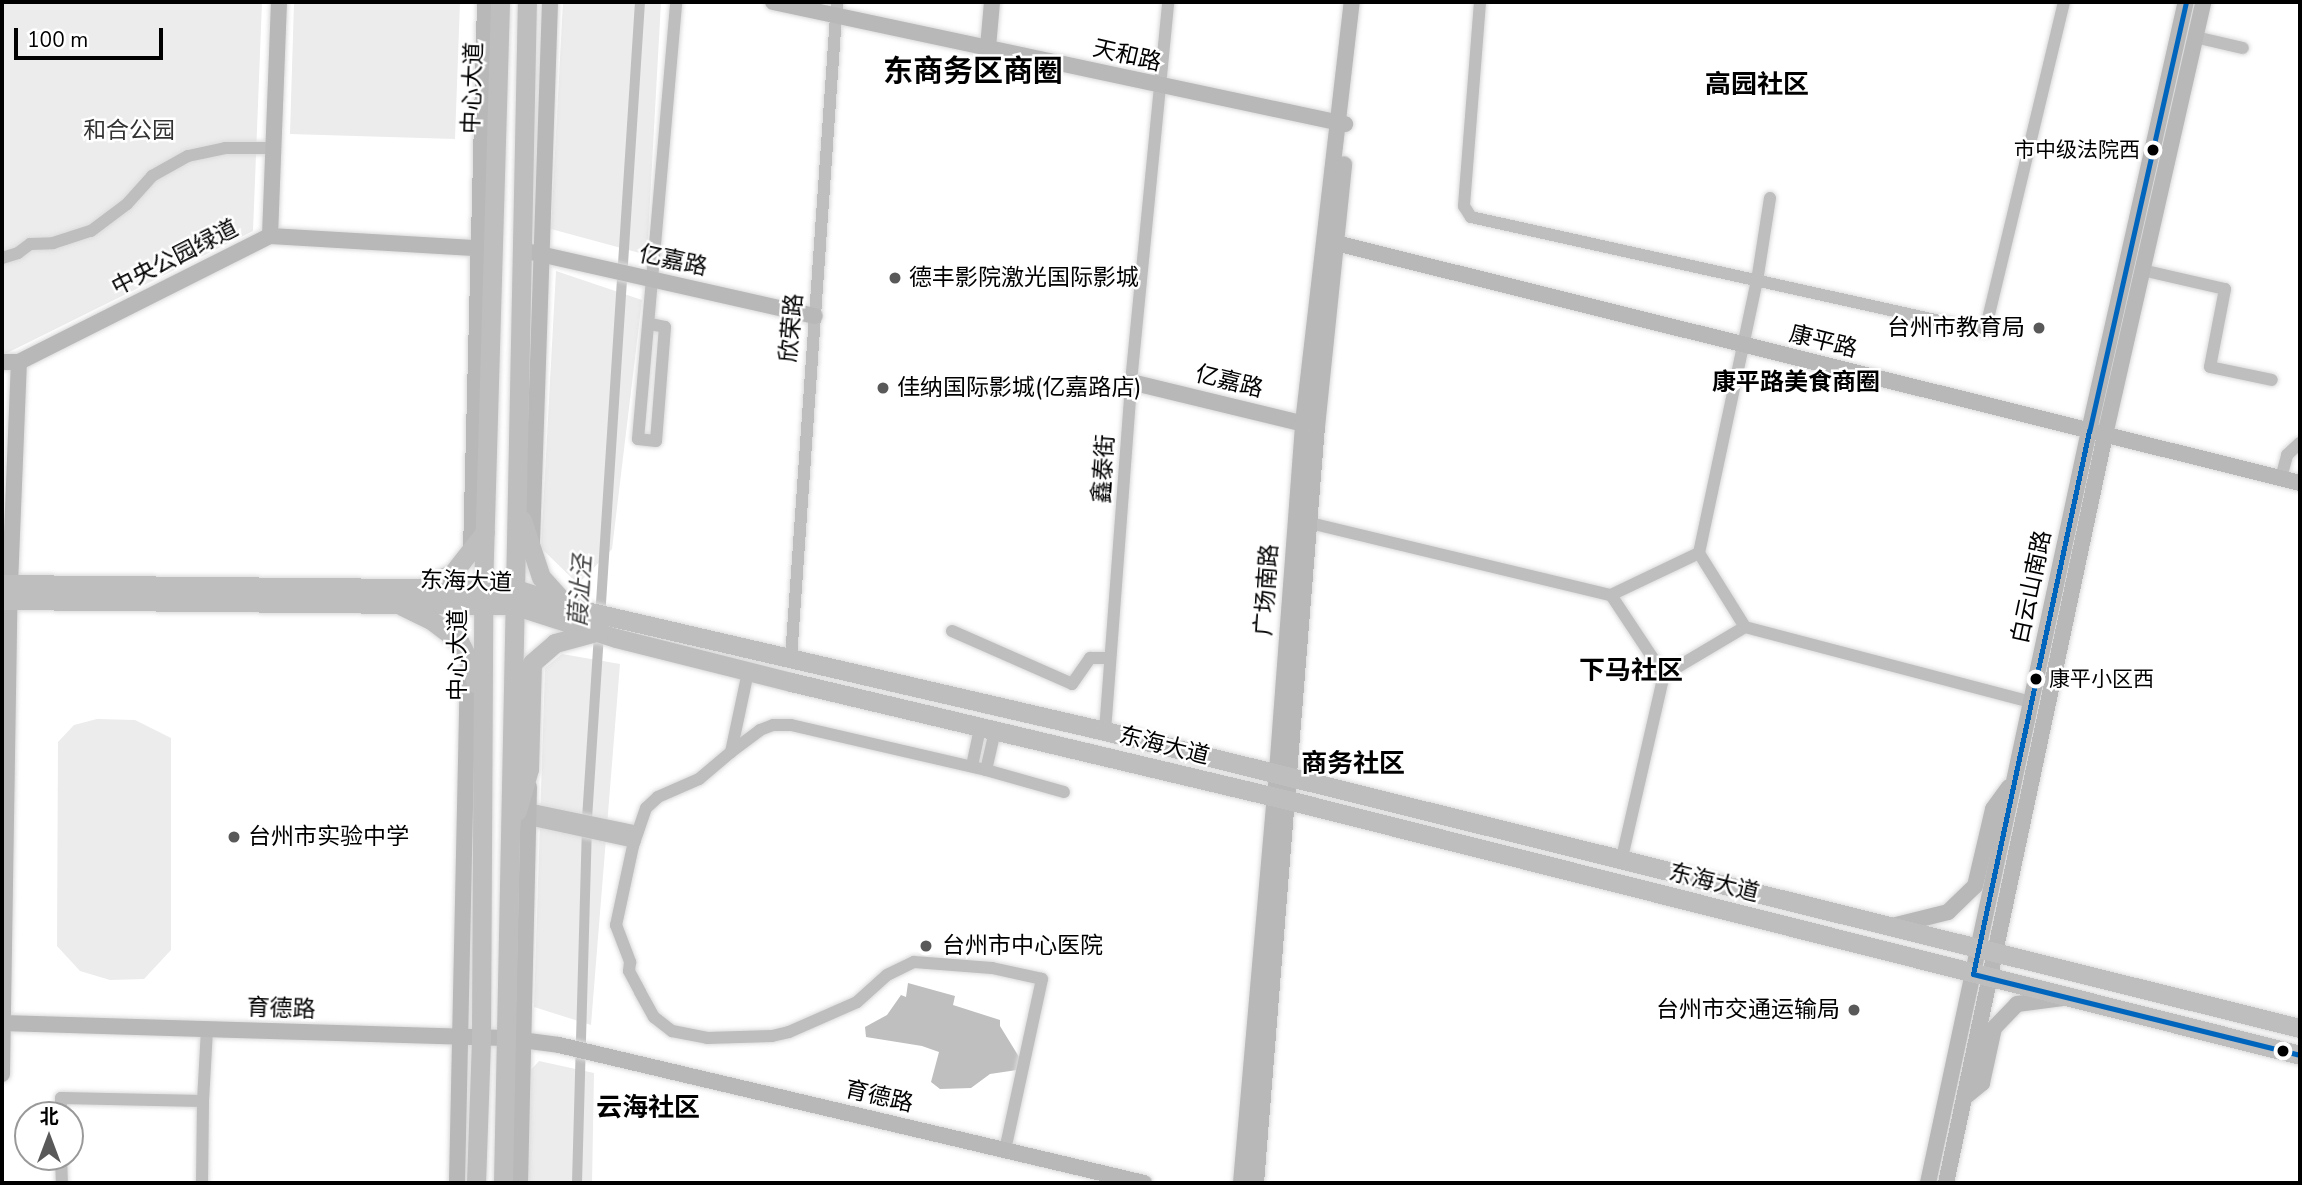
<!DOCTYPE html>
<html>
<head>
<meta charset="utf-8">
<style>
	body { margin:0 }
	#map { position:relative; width:2302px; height:1185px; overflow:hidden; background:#fff; font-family:"Nunito Sans","Noto Sans SC",sans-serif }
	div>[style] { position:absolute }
	.green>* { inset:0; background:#ececec }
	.water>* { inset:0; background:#bfbfbf }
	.canal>* { height:10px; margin:-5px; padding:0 5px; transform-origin:5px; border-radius:5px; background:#bfbfbf }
	.roads { filter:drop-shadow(0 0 2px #dbdbdb) drop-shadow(0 0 2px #dbdbdb) }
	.street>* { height:12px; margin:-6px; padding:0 6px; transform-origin:6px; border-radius:6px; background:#bebebe }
	.secondary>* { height:16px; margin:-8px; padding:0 8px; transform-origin:8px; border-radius:8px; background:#b8b8b8 }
	.primary>* { height:19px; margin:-9.5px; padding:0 9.5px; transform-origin:9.5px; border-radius:9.5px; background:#bebebe }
	.bus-1>* { height:5px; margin:-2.5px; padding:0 2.5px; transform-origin:2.5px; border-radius:2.5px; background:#0065bd }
	.dots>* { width:19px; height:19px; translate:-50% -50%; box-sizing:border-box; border:4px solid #fff; border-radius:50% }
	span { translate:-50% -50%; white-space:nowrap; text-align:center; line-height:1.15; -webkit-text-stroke:5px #fff; paint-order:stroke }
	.bus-label { font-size:21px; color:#000 }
	.right { translate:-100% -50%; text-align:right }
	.left { translate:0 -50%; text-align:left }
	.street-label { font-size:23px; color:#000 }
	.park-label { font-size:23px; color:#333 }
	.poi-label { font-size:23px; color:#000 }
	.neighbourhood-label { font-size:24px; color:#000; font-weight:700 }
	.water-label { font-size:24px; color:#444; font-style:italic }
	.quarter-label { font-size:26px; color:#000; font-weight:700 }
	.district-label { font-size:30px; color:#000; font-weight:700 }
	.frame { position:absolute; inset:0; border:4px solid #000; pointer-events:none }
	.north { position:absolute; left:14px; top:1101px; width:70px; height:70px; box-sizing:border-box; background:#fff; border:2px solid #999; border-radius:50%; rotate:0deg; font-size:19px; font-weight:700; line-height:28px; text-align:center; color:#000 }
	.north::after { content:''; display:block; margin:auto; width:24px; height:32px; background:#595959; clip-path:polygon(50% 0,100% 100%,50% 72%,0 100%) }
	.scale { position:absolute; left:14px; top:28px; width:149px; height:32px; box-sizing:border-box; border:4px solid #000; border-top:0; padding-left:9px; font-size:21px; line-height:24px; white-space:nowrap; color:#000; -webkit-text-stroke:5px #fff; paint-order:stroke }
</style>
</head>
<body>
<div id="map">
	<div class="green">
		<i style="clip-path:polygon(2px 2px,262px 2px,253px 231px,5px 354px,2px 353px)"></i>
		<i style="clip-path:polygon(294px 2px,460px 2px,455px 139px,290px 134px)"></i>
		<i style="clip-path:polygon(563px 2px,661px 2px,647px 255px,551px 229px)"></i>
		<i style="clip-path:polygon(556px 271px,642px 300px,612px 549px,578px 584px,541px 548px)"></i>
		<i style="clip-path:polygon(562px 654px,620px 664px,591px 1025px,534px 1007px,545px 668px)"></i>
		<i style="clip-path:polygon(97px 719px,135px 720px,171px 738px,171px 950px,144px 979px,110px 980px,80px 971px,57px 946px,58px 742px,74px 725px)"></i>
		<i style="clip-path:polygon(539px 1061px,594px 1073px,592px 1183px,527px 1183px,528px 1073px)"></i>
	</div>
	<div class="water">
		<i style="clip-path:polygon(908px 983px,955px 996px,953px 1005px,1000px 1020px,1000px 1026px,1021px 1060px,1017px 1070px,990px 1074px,971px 1088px,940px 1089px,931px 1082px,939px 1052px,922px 1046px,866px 1037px,865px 1027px,887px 1015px,901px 995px,906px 997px)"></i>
	</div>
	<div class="canal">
		<i style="left:577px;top:1183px;width:364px;rotate:-88.4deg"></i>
		<i style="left:587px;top:819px;width:819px;rotate:-86.29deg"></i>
	</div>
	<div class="roads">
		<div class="street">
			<i style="left:1480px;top:2px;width:205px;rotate:94.5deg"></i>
			<i style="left:1464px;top:206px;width:13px;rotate:58deg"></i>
			<i style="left:1471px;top:217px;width:526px;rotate:12.51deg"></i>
			<i style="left:1985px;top:331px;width:338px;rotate:-76.5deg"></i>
			<i style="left:2195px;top:37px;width:49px;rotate:12.9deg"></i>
			<i style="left:2px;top:258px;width:17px;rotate:-17deg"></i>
			<i style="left:18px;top:253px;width:15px;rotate:-37deg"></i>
			<i style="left:30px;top:244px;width:23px;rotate:-2deg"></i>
			<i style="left:53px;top:243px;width:40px;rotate:-18deg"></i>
			<i style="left:91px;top:231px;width:45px;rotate:-36.9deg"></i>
			<i style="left:127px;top:204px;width:38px;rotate:-48deg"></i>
			<i style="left:152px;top:176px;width:41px;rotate:-29.1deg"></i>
			<i style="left:188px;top:156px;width:38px;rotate:-12deg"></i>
			<i style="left:225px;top:148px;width:48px"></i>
			<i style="left:2142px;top:270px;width:85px;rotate:12.9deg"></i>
			<i style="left:2225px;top:289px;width:79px;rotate:100.9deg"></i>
			<i style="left:2210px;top:367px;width:63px;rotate:11.8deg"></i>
			<i style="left:650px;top:324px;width:15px;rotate:11deg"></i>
			<i style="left:665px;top:327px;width:114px;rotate:94.5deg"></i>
			<i style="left:656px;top:441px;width:18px;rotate:-174deg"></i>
			<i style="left:638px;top:439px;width:439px;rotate:-85deg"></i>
			<i style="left:2281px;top:478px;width:24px;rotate:-75deg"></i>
			<i style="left:2287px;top:455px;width:18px;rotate:-43deg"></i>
			<i style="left:1310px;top:523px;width:309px;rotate:13.5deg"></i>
			<i style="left:1699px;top:553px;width:98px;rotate:154.5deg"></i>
			<i style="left:1611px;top:595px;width:96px;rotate:56.5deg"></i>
			<i style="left:1664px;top:675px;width:94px;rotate:-30.7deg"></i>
			<i style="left:1745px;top:627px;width:87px;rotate:-121.9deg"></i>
			<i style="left:1699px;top:553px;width:278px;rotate:-78deg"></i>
			<i style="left:1757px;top:281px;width:84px;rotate:-81.1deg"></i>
			<i style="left:1745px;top:627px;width:296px;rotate:14.7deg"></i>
			<i style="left:952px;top:631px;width:131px;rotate:23.8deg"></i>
			<i style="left:1072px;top:684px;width:32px;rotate:-55deg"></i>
			<i style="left:1090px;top:658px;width:20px"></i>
			<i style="left:791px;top:658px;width:658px;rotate:-85.99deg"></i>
			<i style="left:748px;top:672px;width:82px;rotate:102deg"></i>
			<i style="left:731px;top:752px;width:42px;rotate:139.8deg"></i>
			<i style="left:699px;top:779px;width:45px;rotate:156.3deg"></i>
			<i style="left:658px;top:797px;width:16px;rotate:137deg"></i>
			<i style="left:646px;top:808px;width:40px;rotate:108.9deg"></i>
			<i style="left:633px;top:846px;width:81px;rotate:102.1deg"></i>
			<i style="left:616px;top:925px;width:40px;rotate:69deg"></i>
			<i style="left:630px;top:962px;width:9px;rotate:96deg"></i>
			<i style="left:629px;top:971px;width:24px;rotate:62deg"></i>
			<i style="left:640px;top:992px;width:29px;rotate:61deg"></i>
			<i style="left:654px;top:1017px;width:23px;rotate:38deg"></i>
			<i style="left:672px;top:1031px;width:36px;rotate:11deg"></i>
			<i style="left:707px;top:1038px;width:65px;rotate:-1.8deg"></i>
			<i style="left:772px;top:1036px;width:17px;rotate:-13deg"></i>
			<i style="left:789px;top:1032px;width:74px;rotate:-23.8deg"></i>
			<i style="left:857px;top:1002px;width:40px;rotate:-42deg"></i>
			<i style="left:887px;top:975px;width:30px;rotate:-26deg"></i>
			<i style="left:914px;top:962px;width:78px;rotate:4.4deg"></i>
			<i style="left:992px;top:968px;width:51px;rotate:12.4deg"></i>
			<i style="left:1042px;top:979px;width:175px;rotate:102.2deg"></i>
			<i style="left:1105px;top:731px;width:350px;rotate:-85.7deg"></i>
			<i style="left:1131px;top:382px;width:382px;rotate:-84.4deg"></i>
			<i style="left:731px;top:752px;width:36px;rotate:-37deg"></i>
			<i style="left:760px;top:730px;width:14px;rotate:-21deg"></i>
			<i style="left:773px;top:725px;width:18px"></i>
			<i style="left:791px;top:725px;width:200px;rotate:13deg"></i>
			<i style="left:986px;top:770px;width:81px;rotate:15.8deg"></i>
			<i style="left:972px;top:766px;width:39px;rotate:-78deg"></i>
			<i style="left:986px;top:770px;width:40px;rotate:-77deg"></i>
			<i style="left:528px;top:809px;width:112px;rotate:11.8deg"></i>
			<i style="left:528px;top:819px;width:109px;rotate:12.1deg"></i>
			<i style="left:1621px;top:862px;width:192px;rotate:-77.1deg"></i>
			<i style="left:61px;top:1115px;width:17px;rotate:-90deg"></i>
			<i style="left:61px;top:1098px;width:142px;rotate:1.2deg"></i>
			<i style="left:203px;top:1101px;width:71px;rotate:-86.8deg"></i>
			<i style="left:61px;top:1157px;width:26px;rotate:88deg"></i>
			<i style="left:202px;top:1183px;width:82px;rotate:-89.3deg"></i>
		</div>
		<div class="secondary">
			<i style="left:773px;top:2px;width:585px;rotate:12.04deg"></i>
			<i style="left:988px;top:47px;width:45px;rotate:-84.9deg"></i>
			<i style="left:270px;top:236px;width:217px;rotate:3.4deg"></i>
			<i style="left:1336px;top:243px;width:993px;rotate:13.98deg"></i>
			<i style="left:522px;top:250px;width:300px;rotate:12.7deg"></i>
			<i style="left:2px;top:362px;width:17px"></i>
			<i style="left:19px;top:362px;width:281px;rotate:-26.7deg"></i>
			<i style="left:270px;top:236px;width:234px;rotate:-87.8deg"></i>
			<i style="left:1131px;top:382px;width:187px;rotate:13.6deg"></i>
			<i style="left:532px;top:542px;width:540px;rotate:-88.09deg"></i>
			<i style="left:471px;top:551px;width:549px;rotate:-88.54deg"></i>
			<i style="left:1892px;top:926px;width:58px;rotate:-14deg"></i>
			<i style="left:1948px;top:912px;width:37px;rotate:-44deg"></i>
			<i style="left:1975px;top:886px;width:79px;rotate:-76.8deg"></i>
			<i style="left:1993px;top:809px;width:27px;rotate:-54deg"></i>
			<i style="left:2px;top:1023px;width:504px;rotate:1.7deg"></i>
			<i style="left:506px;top:1038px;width:53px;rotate:7.5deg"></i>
			<i style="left:559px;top:1045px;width:601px;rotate:13.27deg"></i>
			<i style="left:2px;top:1074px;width:490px;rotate:-89.1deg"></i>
			<i style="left:10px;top:584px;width:222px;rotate:-87.7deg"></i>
			<i style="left:1965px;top:1097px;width:22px;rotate:-39deg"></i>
			<i style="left:1982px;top:1083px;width:56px;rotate:-77.7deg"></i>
			<i style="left:1994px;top:1028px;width:33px;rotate:-46deg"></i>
			<i style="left:2017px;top:1004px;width:46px;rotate:-7.4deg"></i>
			<i style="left:457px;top:1183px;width:515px;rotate:-88.78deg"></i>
			<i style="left:520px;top:1183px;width:396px;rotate:-88.7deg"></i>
			<i style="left:1241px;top:1183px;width:386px;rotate:-85deg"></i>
			<i style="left:1275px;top:798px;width:376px;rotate:-85.7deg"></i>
			<i style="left:1303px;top:423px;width:424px;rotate:-83.4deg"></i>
			<i style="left:1256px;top:1183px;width:758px;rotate:-85.39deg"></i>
			<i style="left:1317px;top:427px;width:264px;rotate:-84.1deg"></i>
			<i style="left:1928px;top:1183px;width:769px;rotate:-77.92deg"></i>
			<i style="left:2089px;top:431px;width:440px;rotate:-77.3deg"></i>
			<i style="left:1946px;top:1183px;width:765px;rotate:-78deg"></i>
			<i style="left:2105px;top:435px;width:444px;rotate:-77.2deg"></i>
		</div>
		<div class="primary">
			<i style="left:522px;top:520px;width:60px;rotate:71.6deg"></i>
			<i style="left:541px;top:577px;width:36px;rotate:48deg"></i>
			<i style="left:2px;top:584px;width:514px;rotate:0.56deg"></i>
			<i style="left:516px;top:589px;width:69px;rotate:17.7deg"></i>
			<i style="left:582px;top:610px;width:537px;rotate:13.03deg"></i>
			<i style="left:1105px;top:731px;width:1231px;rotate:13.96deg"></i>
			<i style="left:428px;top:584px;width:26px;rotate:-23deg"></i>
			<i style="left:452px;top:574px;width:53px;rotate:-51.8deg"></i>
			<i style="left:2px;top:600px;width:511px;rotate:0.56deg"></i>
			<i style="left:513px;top:605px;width:108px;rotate:17.8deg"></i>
			<i style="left:616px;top:638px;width:180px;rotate:14.1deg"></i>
			<i style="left:791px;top:682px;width:511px;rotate:13.36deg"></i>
			<i style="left:1288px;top:800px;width:1044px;rotate:14.14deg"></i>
			<i style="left:402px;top:606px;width:32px;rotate:26deg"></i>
			<i style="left:431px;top:620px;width:35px;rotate:37deg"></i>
			<i style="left:459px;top:641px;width:29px;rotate:63deg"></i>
			<i style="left:472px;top:667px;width:17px;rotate:77deg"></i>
			<i style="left:517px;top:811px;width:44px;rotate:-74.1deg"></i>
			<i style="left:529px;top:769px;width:106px;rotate:-88.4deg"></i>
			<i style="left:532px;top:663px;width:30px;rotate:-41deg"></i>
			<i style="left:555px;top:643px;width:42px;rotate:-15deg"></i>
			<i style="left:476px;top:1183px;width:144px;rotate:-88deg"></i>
			<i style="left:481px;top:1039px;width:450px;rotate:-89.7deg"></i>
			<i style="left:483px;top:589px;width:587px;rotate:-88.34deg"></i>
			<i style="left:503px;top:1183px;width:1181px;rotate:-88.84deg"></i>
		</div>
	</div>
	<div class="bus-1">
		<i style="left:2186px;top:2px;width:440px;rotate:102.7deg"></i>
		<i style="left:2089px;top:431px;width:555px;rotate:102.06deg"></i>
		<i style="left:1973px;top:974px;width:337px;rotate:13.9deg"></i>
	</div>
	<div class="dots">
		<i style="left:2153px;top:150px;background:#000"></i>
		<i style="left:895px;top:278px;background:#595959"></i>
		<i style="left:2039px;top:328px;background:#595959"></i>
		<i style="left:883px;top:388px;background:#595959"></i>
		<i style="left:2036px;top:679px;background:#000"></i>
		<i style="left:234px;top:837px;background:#595959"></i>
		<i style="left:926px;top:946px;background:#595959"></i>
		<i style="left:1854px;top:1010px;background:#595959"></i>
		<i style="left:2283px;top:1051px;background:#000"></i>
	</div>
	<div class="bus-label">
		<span class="right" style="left:2140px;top:150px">市中级法院西</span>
		<span class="left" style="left:2049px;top:679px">康平小区西</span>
	</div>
	<div class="street-label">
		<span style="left:1127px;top:56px;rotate:13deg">天和路</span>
		<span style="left:473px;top:88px;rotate:-88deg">中心大道</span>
		<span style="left:175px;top:258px;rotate:-27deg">中央公园绿道</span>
		<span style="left:673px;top:261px;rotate:12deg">亿嘉路</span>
		<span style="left:792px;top:328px;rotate:-85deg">欣荣路</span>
		<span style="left:1823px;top:342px;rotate:14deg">康平路</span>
		<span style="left:1229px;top:382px;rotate:14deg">亿嘉路</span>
		<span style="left:1104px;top:469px;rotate:-86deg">鑫泰街</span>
		<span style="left:466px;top:582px;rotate:2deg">东海大道</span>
		<span style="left:2032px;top:587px;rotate:-78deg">白云山南路</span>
		<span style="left:1267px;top:590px;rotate:-86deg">广场南路</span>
		<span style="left:458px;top:655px;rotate:-90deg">中心大道</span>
		<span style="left:1164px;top:746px;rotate:14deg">东海大道</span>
		<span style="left:1714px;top:883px;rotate:14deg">东海大道</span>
		<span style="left:281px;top:1009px;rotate:2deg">育德路</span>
		<span style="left:879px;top:1097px;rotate:13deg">育德路</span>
	</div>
	<div class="park-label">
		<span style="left:129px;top:131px">和合公园</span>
	</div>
	<div class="poi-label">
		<span class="left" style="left:909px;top:278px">德丰影院激光国际影城</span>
		<span class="right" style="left:2025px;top:328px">台州市教育局</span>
		<span class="left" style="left:897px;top:388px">佳纳国际影城(亿嘉路店)</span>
		<span class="left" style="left:248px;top:837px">台州市实验中学</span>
		<span class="left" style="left:942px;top:946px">台州市中心医院</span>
		<span class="right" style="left:1840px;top:1010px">台州市交通运输局</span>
	</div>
	<div class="neighbourhood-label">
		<span style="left:1796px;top:383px">康平路美食商圈</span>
	</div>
	<div class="water-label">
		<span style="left:581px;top:591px;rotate:-86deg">葭沚泾</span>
	</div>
	<div class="quarter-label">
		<span style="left:1757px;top:85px">高园社区</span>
		<span style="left:1631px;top:671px">下马社区</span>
		<span style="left:1353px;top:764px">商务社区</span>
		<span style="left:648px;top:1108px">云海社区</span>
	</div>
	<div class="district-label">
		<span style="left:973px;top:72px">东商务区商圈</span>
	</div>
	<div class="frame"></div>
	<div class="north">北</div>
	<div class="scale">100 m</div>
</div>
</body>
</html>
